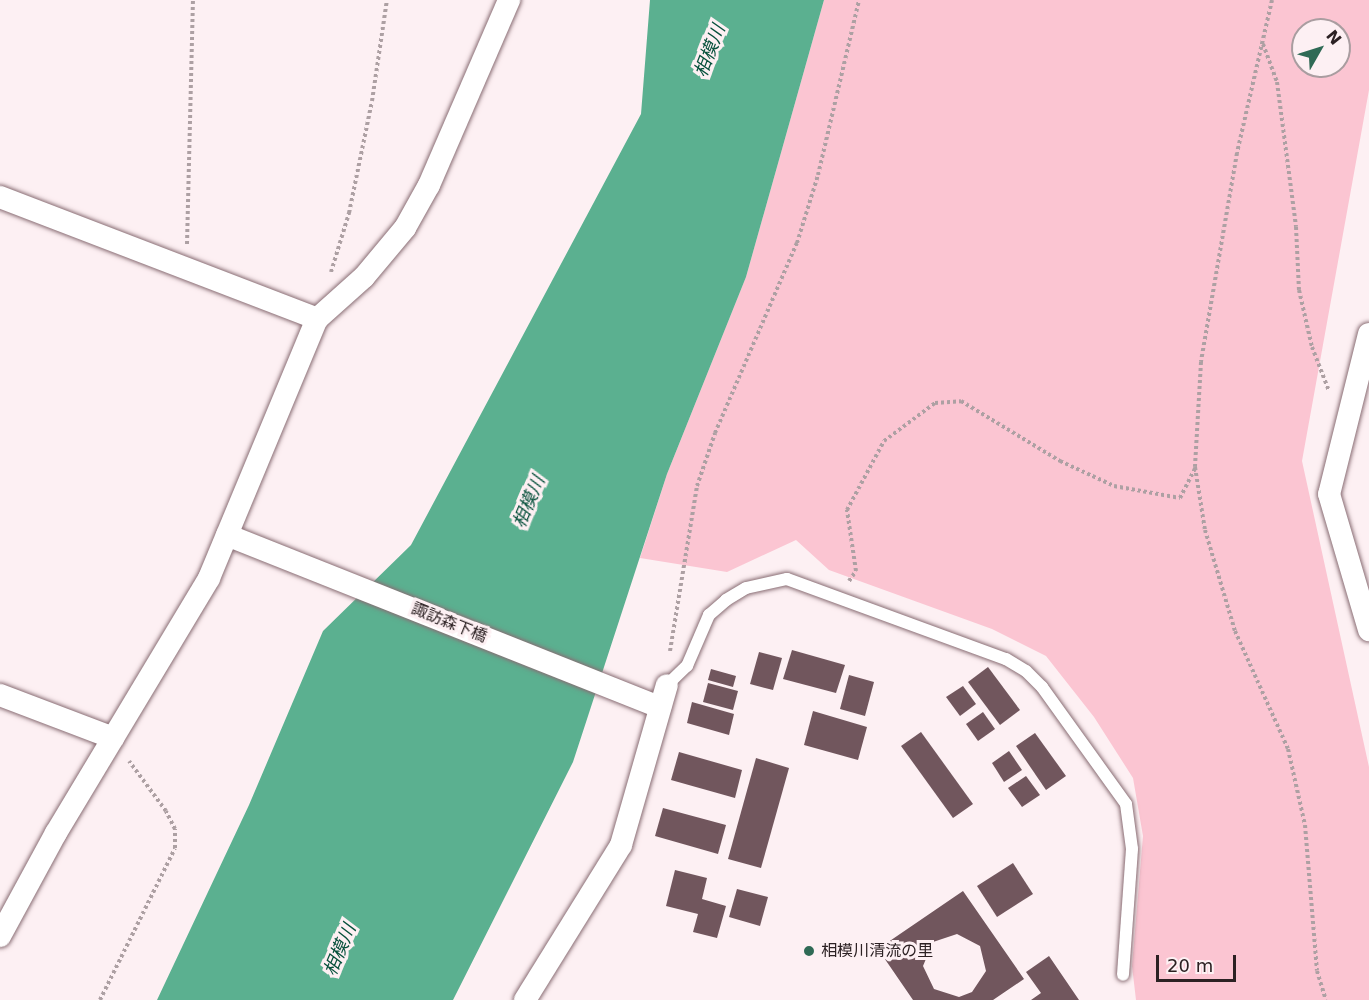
<!DOCTYPE html>
<html>
<head>
<meta charset="utf-8">
<style>
	body { margin:0 }
	#map { position:relative; width:1369px; height:1000px; overflow:hidden; background:#fdf0f3; font-family:"DejaVu Sans","Noto Sans JP",sans-serif }
	div>[style] { position:absolute }
	.green>* { inset:0; background:#fbc5d2 }
	.water>* { inset:0; background:#5bb090 }
	.building>* { inset:0; background:#71565d }
	.path>* { height:4px; margin-top:-2px; transform-origin:0; background:repeating-linear-gradient(90deg,#ada0a3 0 3px,transparent 0 6px) }
	.roads { filter:drop-shadow(0 0 2px #896d74) drop-shadow(0 0 2px #896d74) }
	.lane>* { height:12px; margin:-6px; padding:0 6px; transform-origin:6px; border-radius:6px; background:#fff }
	.street>* { height:22px; margin:-11px; padding:0 11px; transform-origin:11px; border-radius:11px; background:#fff }
	.dots>* { width:16px; height:16px; translate:-50% -50%; box-sizing:border-box; border:3px solid #fdf0f3; border-radius:50% }
	span { translate:-50% -50%; white-space:nowrap; text-align:center; line-height:1.15; -webkit-text-stroke:6px #fdf0f3; paint-order:stroke }
	.street-label { font-size:16px; color:#2c2123 }
	.poi-label { font-size:16px; color:#2c2123 }
	.left { translate:0 -50%; text-align:left }
	.water-label { font-size:18px; color:#06503b; font-style:italic }
	.north { position:absolute; left:1291px; top:18px; width:60px; height:60px; box-sizing:border-box; background:#fdf0f3; border:2px solid #a99da0; border-radius:50%; rotate:51deg; font-size:16px; font-weight:700; line-height:24px; text-align:center; color:#2c2123 }
	.north::after { content:''; display:block; margin:auto; width:21px; height:27px; background:#2f6a55; clip-path:polygon(50% 0,100% 100%,50% 72%,0 100%) }
	.scale { position:absolute; left:1156px; top:955px; width:80px; height:27px; box-sizing:border-box; border:3px solid #2c2123; border-top:0; padding-left:8px; font-size:18px; line-height:21px; white-space:nowrap; color:#2c2123; -webkit-text-stroke:4px #fdf0f3; paint-order:stroke }
</style>
</head>
<body>
<div id="map">
	<div class="green">
		<i style="clip-path:polygon(evenodd,824px 0,1369px 0,1369px 90px,1302px 461px,1369px 767px,1369px 1000px,1136px 1000px,1132px 966px,1143px 836px,1133px 778px,1094px 717px,1046px 656px,992px 629px,829px 570px,796px 540px,727px 572px,640px 558px,667px 474px,746px 277px,824px 0,1303px 30px,1339px 30px,1339px 66px,1303px 66px,1303px 30px)"></i>
	</div>
	<div class="water">
		<i style="clip-path:polygon(650px 0,824px 0,746px 277px,667px 474px,573px 762px,453px 1000px,157px 1000px,249px 805px,323px 631px,411px 545px,641px 114px)"></i>
	</div>
	<div class="building">
		<i style="clip-path:polygon(792px 650px,845px 665px,836px 693px,783px 679px)"></i>
		<i style="clip-path:polygon(759px 652px,782px 658px,773px 690px,750px 684px)"></i>
		<i style="clip-path:polygon(988px 667px,1020px 710px,1000px 725px,968px 682px)"></i>
		<i style="clip-path:polygon(711px 669px,736px 676px,733px 687px,708px 680px)"></i>
		<i style="clip-path:polygon(849px 675px,874px 682px,865px 716px,840px 709px)"></i>
		<i style="clip-path:polygon(708px 683px,738px 691px,733px 710px,703px 702px)"></i>
		<i style="clip-path:polygon(963px 686px,976px 704px,960px 716px,946px 697px)"></i>
		<i style="clip-path:polygon(692px 702px,734px 714px,729px 735px,687px 723px)"></i>
		<i style="clip-path:polygon(813px 711px,867px 727px,858px 760px,804px 745px)"></i>
		<i style="clip-path:polygon(983px 712px,995px 729px,978px 741px,966px 724px)"></i>
		<i style="clip-path:polygon(921px 732px,973px 804px,953px 818px,901px 746px)"></i>
		<i style="clip-path:polygon(1035px 733px,1066px 776px,1046px 790px,1016px 746px)"></i>
		<i style="clip-path:polygon(1009px 751px,1022px 770px,1004px 782px,992px 763px)"></i>
		<i style="clip-path:polygon(679px 752px,742px 770px,735px 798px,671px 780px)"></i>
		<i style="clip-path:polygon(756px 758px,789px 768px,761px 868px,728px 859px)"></i>
		<i style="clip-path:polygon(1026px 776px,1040px 795px,1022px 807px,1008px 788px)"></i>
		<i style="clip-path:polygon(663px 808px,726px 825px,718px 854px,655px 836px)"></i>
		<i style="clip-path:polygon(1013px 863px,1033px 894px,997px 917px,977px 886px)"></i>
		<i style="clip-path:polygon(675px 870px,707px 878px,702px 899px,726px 906px,717px 938px,693px 932px,698px 914px,666px 906px)"></i>
		<i style="clip-path:polygon(737px 889px,768px 897px,760px 926px,729px 917px)"></i>
		<i style="clip-path:polygon(evenodd,963px 891px,1024px 979px,993px 1000px,913px 1000px,878px 949px,963px 891px,957px 934px,980px 946px,986px 971px,972px 992px,959px 997px,934px 989px,923px 966px,933px 942px,957px 934px)"></i>
		<i style="clip-path:polygon(1049px 956px,1079px 1000px,1031px 1000px,1041px 993px,1026px 972px)"></i>
	</div>
	<div class="path">
		<i style="left:1272px;top:0;width:157px;rotate:102.9deg"></i>
		<i style="left:1237px;top:153px;width:212px;rotate:99.8deg"></i>
		<i style="left:1201px;top:362px;width:105px;rotate:93.3deg"></i>
		<i style="left:1195px;top:467px;width:64px;rotate:81deg"></i>
		<i style="left:1205px;top:530px;width:105px;rotate:73.5deg"></i>
		<i style="left:1235px;top:631px;width:129px;rotate:65.8deg"></i>
		<i style="left:1288px;top:749px;width:78px;rotate:77.4deg"></i>
		<i style="left:1305px;top:825px;width:146px;rotate:85.3deg"></i>
		<i style="left:1317px;top:971px;width:30px;rotate:73deg"></i>
		<i style="left:1263px;top:44px;width:40px;rotate:69.8deg"></i>
		<i style="left:1277px;top:82px;width:146px;rotate:82.5deg"></i>
		<i style="left:1296px;top:227px;width:63px;rotate:87.3deg"></i>
		<i style="left:1299px;top:290px;width:58px;rotate:77.2deg"></i>
		<i style="left:1312px;top:347px;width:47px;rotate:68.9deg"></i>
		<i style="left:187px;top:244px;width:244px;rotate:-88.6deg"></i>
		<i style="left:331px;top:272px;width:62px;rotate:-73deg"></i>
		<i style="left:349px;top:213px;width:114px;rotate:-78.4deg"></i>
		<i style="left:372px;top:101px;width:102px;rotate:-81.6deg"></i>
		<i style="left:849px;top:581px;width:12px;rotate:-55deg"></i>
		<i style="left:856px;top:571px;width:62px;rotate:-98.4deg"></i>
		<i style="left:847px;top:510px;width:78px;rotate:-61.8deg"></i>
		<i style="left:884px;top:441px;width:64px;rotate:-36.7deg"></i>
		<i style="left:935px;top:403px;width:26px;rotate:-4deg"></i>
		<i style="left:961px;top:401px;width:116px;rotate:31.2deg"></i>
		<i style="left:1060px;top:461px;width:60px;rotate:24.8deg"></i>
		<i style="left:1114px;top:486px;width:67px;rotate:10.3deg"></i>
		<i style="left:1180px;top:498px;width:34px;rotate:-63deg"></i>
		<i style="left:670px;top:651px;width:167px;rotate:-80.7deg"></i>
		<i style="left:697px;top:486px;width:56px;rotate:-71.2deg"></i>
		<i style="left:715px;top:433px;width:207px;rotate:-66.7deg"></i>
		<i style="left:797px;top:243px;width:71px;rotate:-72.8deg"></i>
		<i style="left:818px;top:175px;width:180px;rotate:-76.8deg"></i>
		<i style="left:100px;top:1000px;width:169px;rotate:-63.7deg"></i>
		<i style="left:175px;top:848px;width:19px;rotate:-90deg"></i>
		<i style="left:175px;top:829px;width:20px;rotate:-117deg"></i>
		<i style="left:166px;top:811px;width:62px;rotate:-126.5deg"></i>
	</div>
	<div class="roads">
		<div class="lane">
			<i style="left:667px;top:685px;width:28px;rotate:-44deg"></i>
			<i style="left:687px;top:666px;width:56px;rotate:-66.7deg"></i>
			<i style="left:709px;top:615px;width:23px;rotate:-41deg"></i>
			<i style="left:726px;top:600px;width:23px;rotate:-31deg"></i>
			<i style="left:746px;top:588px;width:42px;rotate:-12.4deg"></i>
			<i style="left:787px;top:579px;width:233px;rotate:20.1deg"></i>
			<i style="left:1006px;top:659px;width:23px;rotate:31deg"></i>
			<i style="left:1026px;top:671px;width:23px;rotate:45deg"></i>
			<i style="left:1042px;top:687px;width:144px;rotate:54.3deg"></i>
			<i style="left:1126px;top:804px;width:45px;rotate:82.4deg"></i>
			<i style="left:1132px;top:849px;width:126px;rotate:94.1deg"></i>
		</div>
		<div class="street">
			<i style="left:0;top:197px;width:340px;rotate:21deg"></i>
			<i style="left:1369px;top:334px;width:165px;rotate:104deg"></i>
			<i style="left:1329px;top:494px;width:142px;rotate:73.6deg"></i>
			<i style="left:227px;top:535px;width:466px;rotate:21.7deg"></i>
			<i style="left:0;top:695px;width:121px;rotate:20.8deg"></i>
			<i style="left:0;top:936px;width:117px;rotate:-61.5deg"></i>
			<i style="left:56px;top:833px;width:297px;rotate:-59deg"></i>
			<i style="left:209px;top:578px;width:281px;rotate:-67.4deg"></i>
			<i style="left:317px;top:319px;width:63px;rotate:-41.8deg"></i>
			<i style="left:364px;top:277px;width:64px;rotate:-50.1deg"></i>
			<i style="left:405px;top:228px;width:49px;rotate:-60.8deg"></i>
			<i style="left:429px;top:185px;width:202px;rotate:-66.6deg"></i>
			<i style="left:525px;top:1000px;width:182px;rotate:-58.2deg"></i>
			<i style="left:621px;top:845px;width:166px;rotate:-74deg"></i>
		</div>
	</div>
	<div class="dots">
		<i style="left:809px;top:951px;background:#2f6a55"></i>
	</div>
	<div class="street-label">
		<span style="left:449px;top:623px;rotate:22deg">諏訪森下橋</span>
	</div>
	<div class="poi-label">
		<span class="left" style="left:821px;top:951px">相模川清流の里</span>
	</div>
	<div class="water-label">
		<span style="left:710px;top:51px;rotate:-69deg">相模川</span>
		<span style="left:529px;top:502px;rotate:-67deg">相模川</span>
		<span style="left:340px;top:950px;rotate:-67deg">相模川</span>
	</div>
	<div class="north">N</div>
	<div class="scale">20 m</div>
</div>
</body>
</html>
